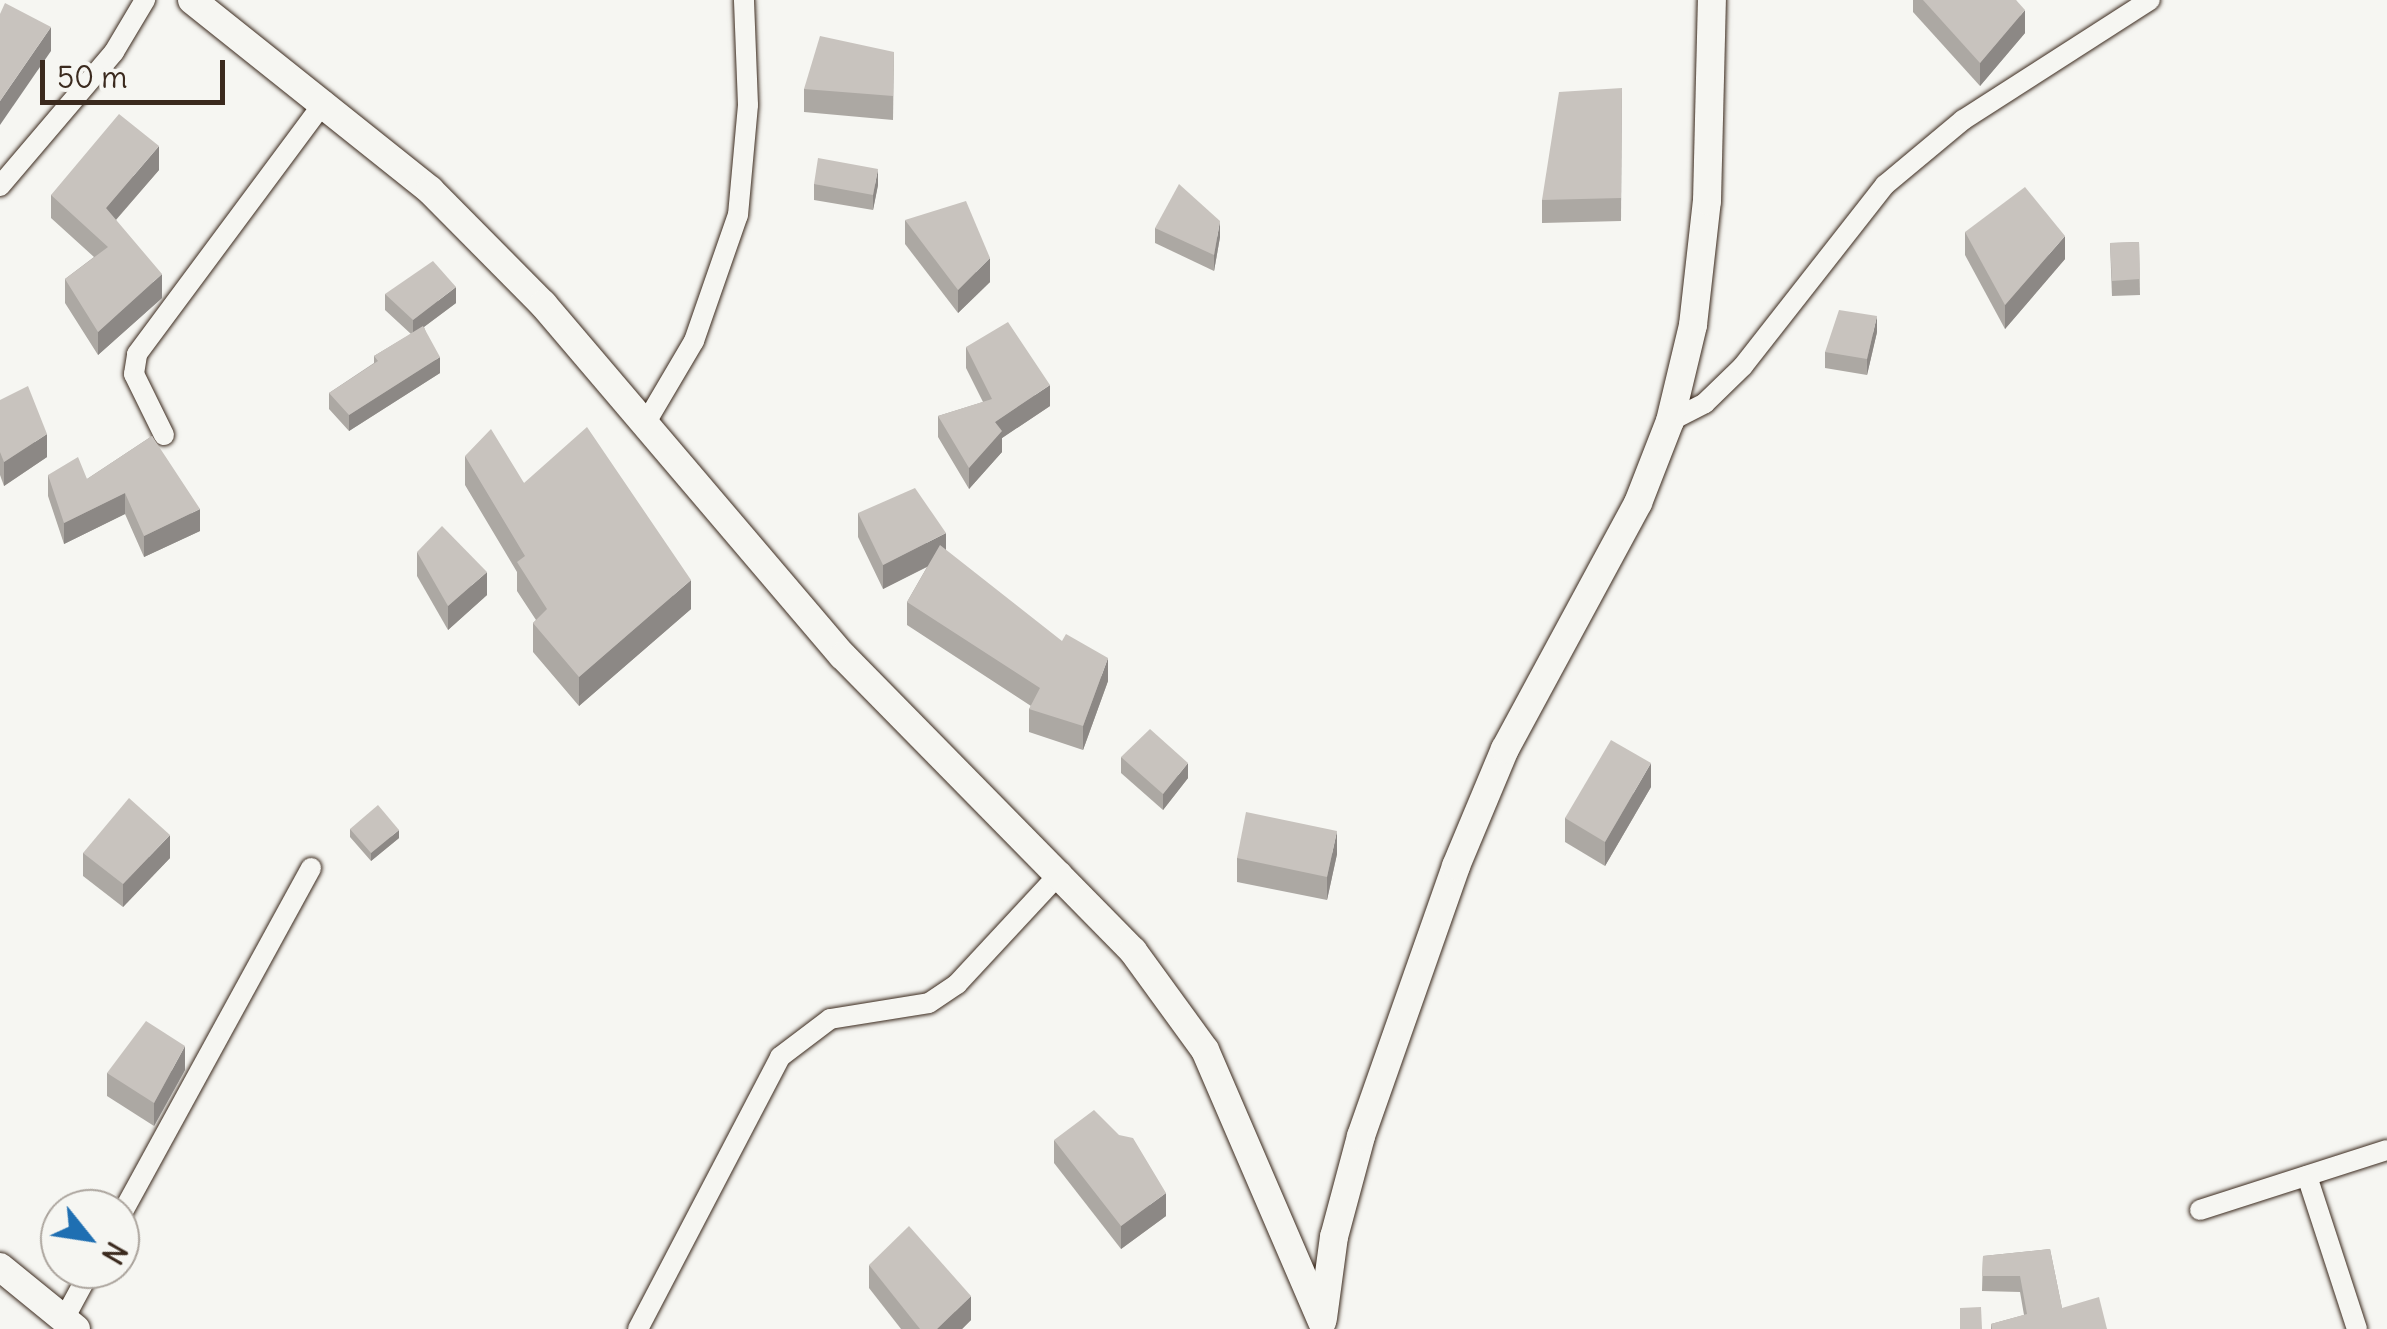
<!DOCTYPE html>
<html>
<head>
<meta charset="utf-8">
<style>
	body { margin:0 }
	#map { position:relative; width:2387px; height:1329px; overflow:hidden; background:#f6f6f2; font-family:Delius,sans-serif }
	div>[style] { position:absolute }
	.roads { filter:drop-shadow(0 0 2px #3b2a1e) drop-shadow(0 0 2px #3b2a1e) }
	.street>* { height:20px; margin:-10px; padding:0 10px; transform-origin:10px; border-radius:10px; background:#f6f6f2 }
	.secondary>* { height:28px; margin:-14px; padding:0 14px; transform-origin:14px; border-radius:14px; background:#f6f6f2 }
	.wall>* { inset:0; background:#aca8a3 }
	.shaded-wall>* { inset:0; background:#8c8885 }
	.building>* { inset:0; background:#c8c3be }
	span { translate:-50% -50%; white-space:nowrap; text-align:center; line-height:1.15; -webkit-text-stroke:8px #f6f6f2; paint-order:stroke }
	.north { position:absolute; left:40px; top:1189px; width:100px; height:100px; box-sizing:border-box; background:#f6f6f2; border:2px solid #aba49d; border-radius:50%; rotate:120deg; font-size:28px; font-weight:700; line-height:40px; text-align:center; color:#3b2a1e }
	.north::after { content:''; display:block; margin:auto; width:35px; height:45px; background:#1f6fb2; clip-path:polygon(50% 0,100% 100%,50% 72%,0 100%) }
	.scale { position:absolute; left:40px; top:60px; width:185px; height:45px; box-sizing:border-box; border:5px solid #3b2a1e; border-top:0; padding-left:12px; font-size:30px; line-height:35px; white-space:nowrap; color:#3b2a1e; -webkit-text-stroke:8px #f6f6f2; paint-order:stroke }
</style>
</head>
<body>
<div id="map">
	<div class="roads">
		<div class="street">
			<i style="left:0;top:186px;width:176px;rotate:-49.6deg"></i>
			<i style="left:114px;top:52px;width:61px;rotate:-59.2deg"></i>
			<i style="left:648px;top:419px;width:91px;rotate:-59.5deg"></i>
			<i style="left:694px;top:341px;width:133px;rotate:-70.8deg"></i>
			<i style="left:738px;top:215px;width:110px;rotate:-84.8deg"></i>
			<i style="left:748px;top:105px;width:105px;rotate:-92.2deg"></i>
			<i style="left:1670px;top:421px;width:39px;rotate:-27deg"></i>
			<i style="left:1705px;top:403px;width:53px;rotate:-44.2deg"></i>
			<i style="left:1743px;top:366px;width:230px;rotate:-51.9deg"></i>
			<i style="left:1885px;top:185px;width:102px;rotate:-39.8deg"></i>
			<i style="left:1963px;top:120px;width:222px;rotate:-32.7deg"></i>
			<i style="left:164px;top:435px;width:68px;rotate:-116.2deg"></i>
			<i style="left:134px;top:374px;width:20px;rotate:-81deg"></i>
			<i style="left:137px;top:354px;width:315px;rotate:-53.4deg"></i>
			<i style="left:2307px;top:1176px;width:161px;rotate:71.9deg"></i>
			<i style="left:2200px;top:1210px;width:196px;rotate:-17.8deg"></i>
			<i style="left:120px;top:1217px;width:398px;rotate:-61.3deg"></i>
			<i style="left:64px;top:1319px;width:57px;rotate:-61.6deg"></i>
			<i style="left:638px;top:1329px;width:307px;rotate:-62.4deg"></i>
			<i style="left:780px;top:1057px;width:63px;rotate:-37.2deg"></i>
			<i style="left:830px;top:1019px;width:100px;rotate:-9.2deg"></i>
			<i style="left:929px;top:1003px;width:34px;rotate:-34deg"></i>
			<i style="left:957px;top:984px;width:153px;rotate:-47.1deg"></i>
		</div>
		<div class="secondary">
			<i style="left:192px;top:0;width:305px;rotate:38.6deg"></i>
			<i style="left:430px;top:190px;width:161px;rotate:45.3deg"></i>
			<i style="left:543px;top:304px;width:462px;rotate:49.6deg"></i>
			<i style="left:843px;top:656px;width:414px;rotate:45.5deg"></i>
			<i style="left:1133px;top:951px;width:122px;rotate:54deg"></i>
			<i style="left:1205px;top:1050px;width:296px;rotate:66.7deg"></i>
			<i style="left:0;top:1267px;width:98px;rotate:39.2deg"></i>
			<i style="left:1323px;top:1318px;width:82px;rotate:-82.3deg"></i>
			<i style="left:1334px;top:1237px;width:105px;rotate:-75deg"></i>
			<i style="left:1361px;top:1136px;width:286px;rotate:-70.6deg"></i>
			<i style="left:1456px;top:866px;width:127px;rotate:-67.3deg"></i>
			<i style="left:1505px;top:749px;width:280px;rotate:-61.6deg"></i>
			<i style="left:1638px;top:503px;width:88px;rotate:-68.7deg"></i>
			<i style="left:1670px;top:421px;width:99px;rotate:-76.5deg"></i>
			<i style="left:1693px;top:325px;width:125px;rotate:-83.6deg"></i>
			<i style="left:1707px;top:201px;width:201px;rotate:-88.6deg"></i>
		</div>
	</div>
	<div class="wall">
		<i style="clip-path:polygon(1913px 0,2016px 0,2025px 33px,1980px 86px,1913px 12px)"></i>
		<i style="clip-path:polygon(894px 52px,893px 120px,804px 112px,804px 89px)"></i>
		<i style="clip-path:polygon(1622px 88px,1621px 221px,1542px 223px,1542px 200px)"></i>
		<i style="clip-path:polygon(159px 170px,116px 220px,162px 298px,98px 355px,65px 303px,65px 279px,94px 257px,51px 218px,51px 195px)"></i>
		<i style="clip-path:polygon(814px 184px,878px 185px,873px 210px,814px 200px)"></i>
		<i style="clip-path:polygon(905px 220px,990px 282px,958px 313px,905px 244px)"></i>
		<i style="clip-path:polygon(1155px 228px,1220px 237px,1214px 271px,1155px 243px)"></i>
		<i style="clip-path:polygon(1965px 232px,2065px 259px,2005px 329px,1965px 255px)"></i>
		<i style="clip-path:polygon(2139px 242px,2140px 295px,2112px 296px,2110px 243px)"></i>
		<i style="clip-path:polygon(385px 294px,456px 303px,424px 327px,440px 373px,349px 431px,329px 409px,329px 393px,374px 363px,374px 356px,411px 334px,385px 310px)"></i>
		<i style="clip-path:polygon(1877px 332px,1867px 375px,1825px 368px,1825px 352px)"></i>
		<i style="clip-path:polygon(966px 347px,1050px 406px,1002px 438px,1002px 452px,969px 489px,938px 437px,938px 416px,983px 402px,966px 368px)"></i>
		<i style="clip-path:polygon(0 400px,47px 457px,4px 486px,0 475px)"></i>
		<i style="clip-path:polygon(152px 436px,200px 531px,144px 557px,125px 514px,64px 544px,48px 496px,48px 475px,87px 479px)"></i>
		<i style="clip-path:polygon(465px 456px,524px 483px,691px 609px,579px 706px,533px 652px,533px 623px,536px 620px,517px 591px,517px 572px,465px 485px)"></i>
		<i style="clip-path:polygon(858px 513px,946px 551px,1108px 681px,1083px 750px,1029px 732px,1029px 709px,1031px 706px,907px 625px,907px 602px,927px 567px,883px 589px,858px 537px)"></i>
		<i style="clip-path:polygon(417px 552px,487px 595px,448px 630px,417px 576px)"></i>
		<i style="clip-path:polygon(1121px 757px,1188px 778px,1163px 810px,1121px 773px)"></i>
		<i style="clip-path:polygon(1651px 787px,1605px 866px,1565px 842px,1565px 818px)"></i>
		<i style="clip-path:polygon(350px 829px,399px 838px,371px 861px,350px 837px)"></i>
		<i style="clip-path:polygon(83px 853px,170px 858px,123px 907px,83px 876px)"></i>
		<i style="clip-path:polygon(1337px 854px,1327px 900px,1237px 882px,1237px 858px)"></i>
		<i style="clip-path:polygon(185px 1070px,154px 1126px,107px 1096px,107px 1073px)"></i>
		<i style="clip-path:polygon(1054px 1140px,1166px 1216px,1121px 1249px,1054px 1163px)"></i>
		<i style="clip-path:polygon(2050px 1249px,2062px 1308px,2107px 1329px,1991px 1329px,1991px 1324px,2024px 1315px,2020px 1292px,1982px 1291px,1983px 1256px)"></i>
		<i style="clip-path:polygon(869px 1265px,971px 1320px,962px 1329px,901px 1329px,869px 1288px)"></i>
	</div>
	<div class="shaded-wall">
		<i style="clip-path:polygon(2025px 10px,2025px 33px,1980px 86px,1980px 63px)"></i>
		<i style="clip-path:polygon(51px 27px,51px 51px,0 125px,0 101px)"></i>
		<i style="clip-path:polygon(159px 146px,159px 170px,106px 231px,106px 208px)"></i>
		<i style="clip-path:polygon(878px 169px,878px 185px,873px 210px,873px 195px)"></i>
		<i style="clip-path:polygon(1220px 221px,1220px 237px,1214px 271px,1214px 255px)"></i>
		<i style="clip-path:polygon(2065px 236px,2065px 259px,2005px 329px,2005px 305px)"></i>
		<i style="clip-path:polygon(990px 258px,990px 282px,958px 313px,958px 290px)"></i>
		<i style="clip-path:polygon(162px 274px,162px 298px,98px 355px,98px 332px)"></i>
		<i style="clip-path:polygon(456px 287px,456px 303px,413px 335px,413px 320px)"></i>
		<i style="clip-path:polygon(1877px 316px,1877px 332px,1867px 375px,1867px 359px)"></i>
		<i style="clip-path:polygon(440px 357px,440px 373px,349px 431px,349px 415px)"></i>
		<i style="clip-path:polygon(1050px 385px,1050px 406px,1002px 438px,1002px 452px,969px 489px,969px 468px,995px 422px)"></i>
		<i style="clip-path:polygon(47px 434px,47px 457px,4px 486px,4px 462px)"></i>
		<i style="clip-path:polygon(125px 493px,125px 514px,64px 544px,64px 523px)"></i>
		<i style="clip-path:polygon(200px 509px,200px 531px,144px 557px,144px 536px)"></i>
		<i style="clip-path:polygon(946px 533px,946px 557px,883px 589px,883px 565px)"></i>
		<i style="clip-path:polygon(487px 572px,487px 595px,448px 630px,448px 606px)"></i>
		<i style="clip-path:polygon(691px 580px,691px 609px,579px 706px,579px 677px)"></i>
		<i style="clip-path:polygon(1108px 658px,1108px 681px,1083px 750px,1083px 726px)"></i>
		<i style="clip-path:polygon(1188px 763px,1188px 778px,1163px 810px,1163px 794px)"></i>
		<i style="clip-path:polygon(1651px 763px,1651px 787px,1605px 866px,1605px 842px)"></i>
		<i style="clip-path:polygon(399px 830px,399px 838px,371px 861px,371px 853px)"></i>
		<i style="clip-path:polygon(1337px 831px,1337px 854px,1327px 900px,1327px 877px)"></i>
		<i style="clip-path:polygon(170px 835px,170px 858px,123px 907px,123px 884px)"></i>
		<i style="clip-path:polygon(185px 1046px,185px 1070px,154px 1126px,154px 1103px)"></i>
		<i style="clip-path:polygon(1166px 1193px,1166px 1216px,1121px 1249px,1121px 1226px)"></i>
		<i style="clip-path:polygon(971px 1296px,971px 1320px,962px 1329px,937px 1329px)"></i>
	</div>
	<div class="building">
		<i style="clip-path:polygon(1923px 0,2016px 0,2025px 10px,1980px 63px)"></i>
		<i style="clip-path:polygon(5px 3px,51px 27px,0 101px,0 14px)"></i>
		<i style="clip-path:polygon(820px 36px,894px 52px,893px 96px,804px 89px)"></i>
		<i style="clip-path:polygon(1622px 88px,1621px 198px,1542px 200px,1559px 92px)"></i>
		<i style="clip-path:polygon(119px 114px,159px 146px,106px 208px,162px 274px,98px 332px,65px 279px,108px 247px,51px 195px)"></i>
		<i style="clip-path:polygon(818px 158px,878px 169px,873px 195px,814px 184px)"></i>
		<i style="clip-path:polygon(1179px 184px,1220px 221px,1214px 255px,1155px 228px)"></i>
		<i style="clip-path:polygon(2025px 187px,2065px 236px,2005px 305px,1965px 232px)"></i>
		<i style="clip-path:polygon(966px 201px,990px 258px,958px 290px,905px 220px)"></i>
		<i style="clip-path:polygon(2139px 242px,2140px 279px,2112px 281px,2110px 243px)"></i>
		<i style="clip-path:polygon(433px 261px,456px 287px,413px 320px,385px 294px)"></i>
		<i style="clip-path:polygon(1839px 310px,1877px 316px,1867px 359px,1825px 352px)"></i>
		<i style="clip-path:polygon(1008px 322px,1050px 385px,995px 422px,1002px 431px,969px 468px,938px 416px,992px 399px,966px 347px)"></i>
		<i style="clip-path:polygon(423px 326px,440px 357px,349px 415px,329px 393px,378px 361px,374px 356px)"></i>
		<i style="clip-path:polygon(28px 386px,47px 434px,4px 462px,0 452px,0 400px)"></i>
		<i style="clip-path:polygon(587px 427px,691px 580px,579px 677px,533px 623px,547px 609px,517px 562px,525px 556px,465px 456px,491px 429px,524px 483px)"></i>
		<i style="clip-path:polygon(152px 436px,200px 509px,144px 536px,125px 493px,64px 523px,48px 475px,78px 457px,87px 479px)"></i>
		<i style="clip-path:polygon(915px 488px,946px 533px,883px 565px,858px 513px)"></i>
		<i style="clip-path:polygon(442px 526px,487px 572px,448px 606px,417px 552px)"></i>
		<i style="clip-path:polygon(940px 545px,1062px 641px,1066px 634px,1108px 658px,1083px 726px,1029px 709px,1040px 688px,907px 602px)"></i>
		<i style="clip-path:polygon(1150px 729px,1188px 763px,1163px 794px,1121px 757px)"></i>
		<i style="clip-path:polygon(1611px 740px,1651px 763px,1605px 842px,1565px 818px)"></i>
		<i style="clip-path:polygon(129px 798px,170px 835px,123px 884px,83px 853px)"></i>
		<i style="clip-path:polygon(378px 805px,399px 830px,371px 853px,350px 829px)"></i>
		<i style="clip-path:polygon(1246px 812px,1337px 831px,1327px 877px,1237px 858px)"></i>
		<i style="clip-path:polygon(146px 1021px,185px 1046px,154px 1103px,107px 1073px)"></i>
		<i style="clip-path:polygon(1094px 1110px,1119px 1135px,1133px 1138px,1166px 1193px,1121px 1226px,1054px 1140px)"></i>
		<i style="clip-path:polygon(909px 1226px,971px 1296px,937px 1329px,920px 1329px,869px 1265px)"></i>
		<i style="clip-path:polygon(2050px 1249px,2062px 1308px,2099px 1297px,2107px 1329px,1992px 1329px,1991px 1324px,2027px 1314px,2020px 1276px,1982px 1276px,1983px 1256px)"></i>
		<i style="clip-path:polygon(1981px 1307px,1982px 1329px,1960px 1329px,1960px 1308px)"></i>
	</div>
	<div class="north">N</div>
	<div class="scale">50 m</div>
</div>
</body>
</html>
